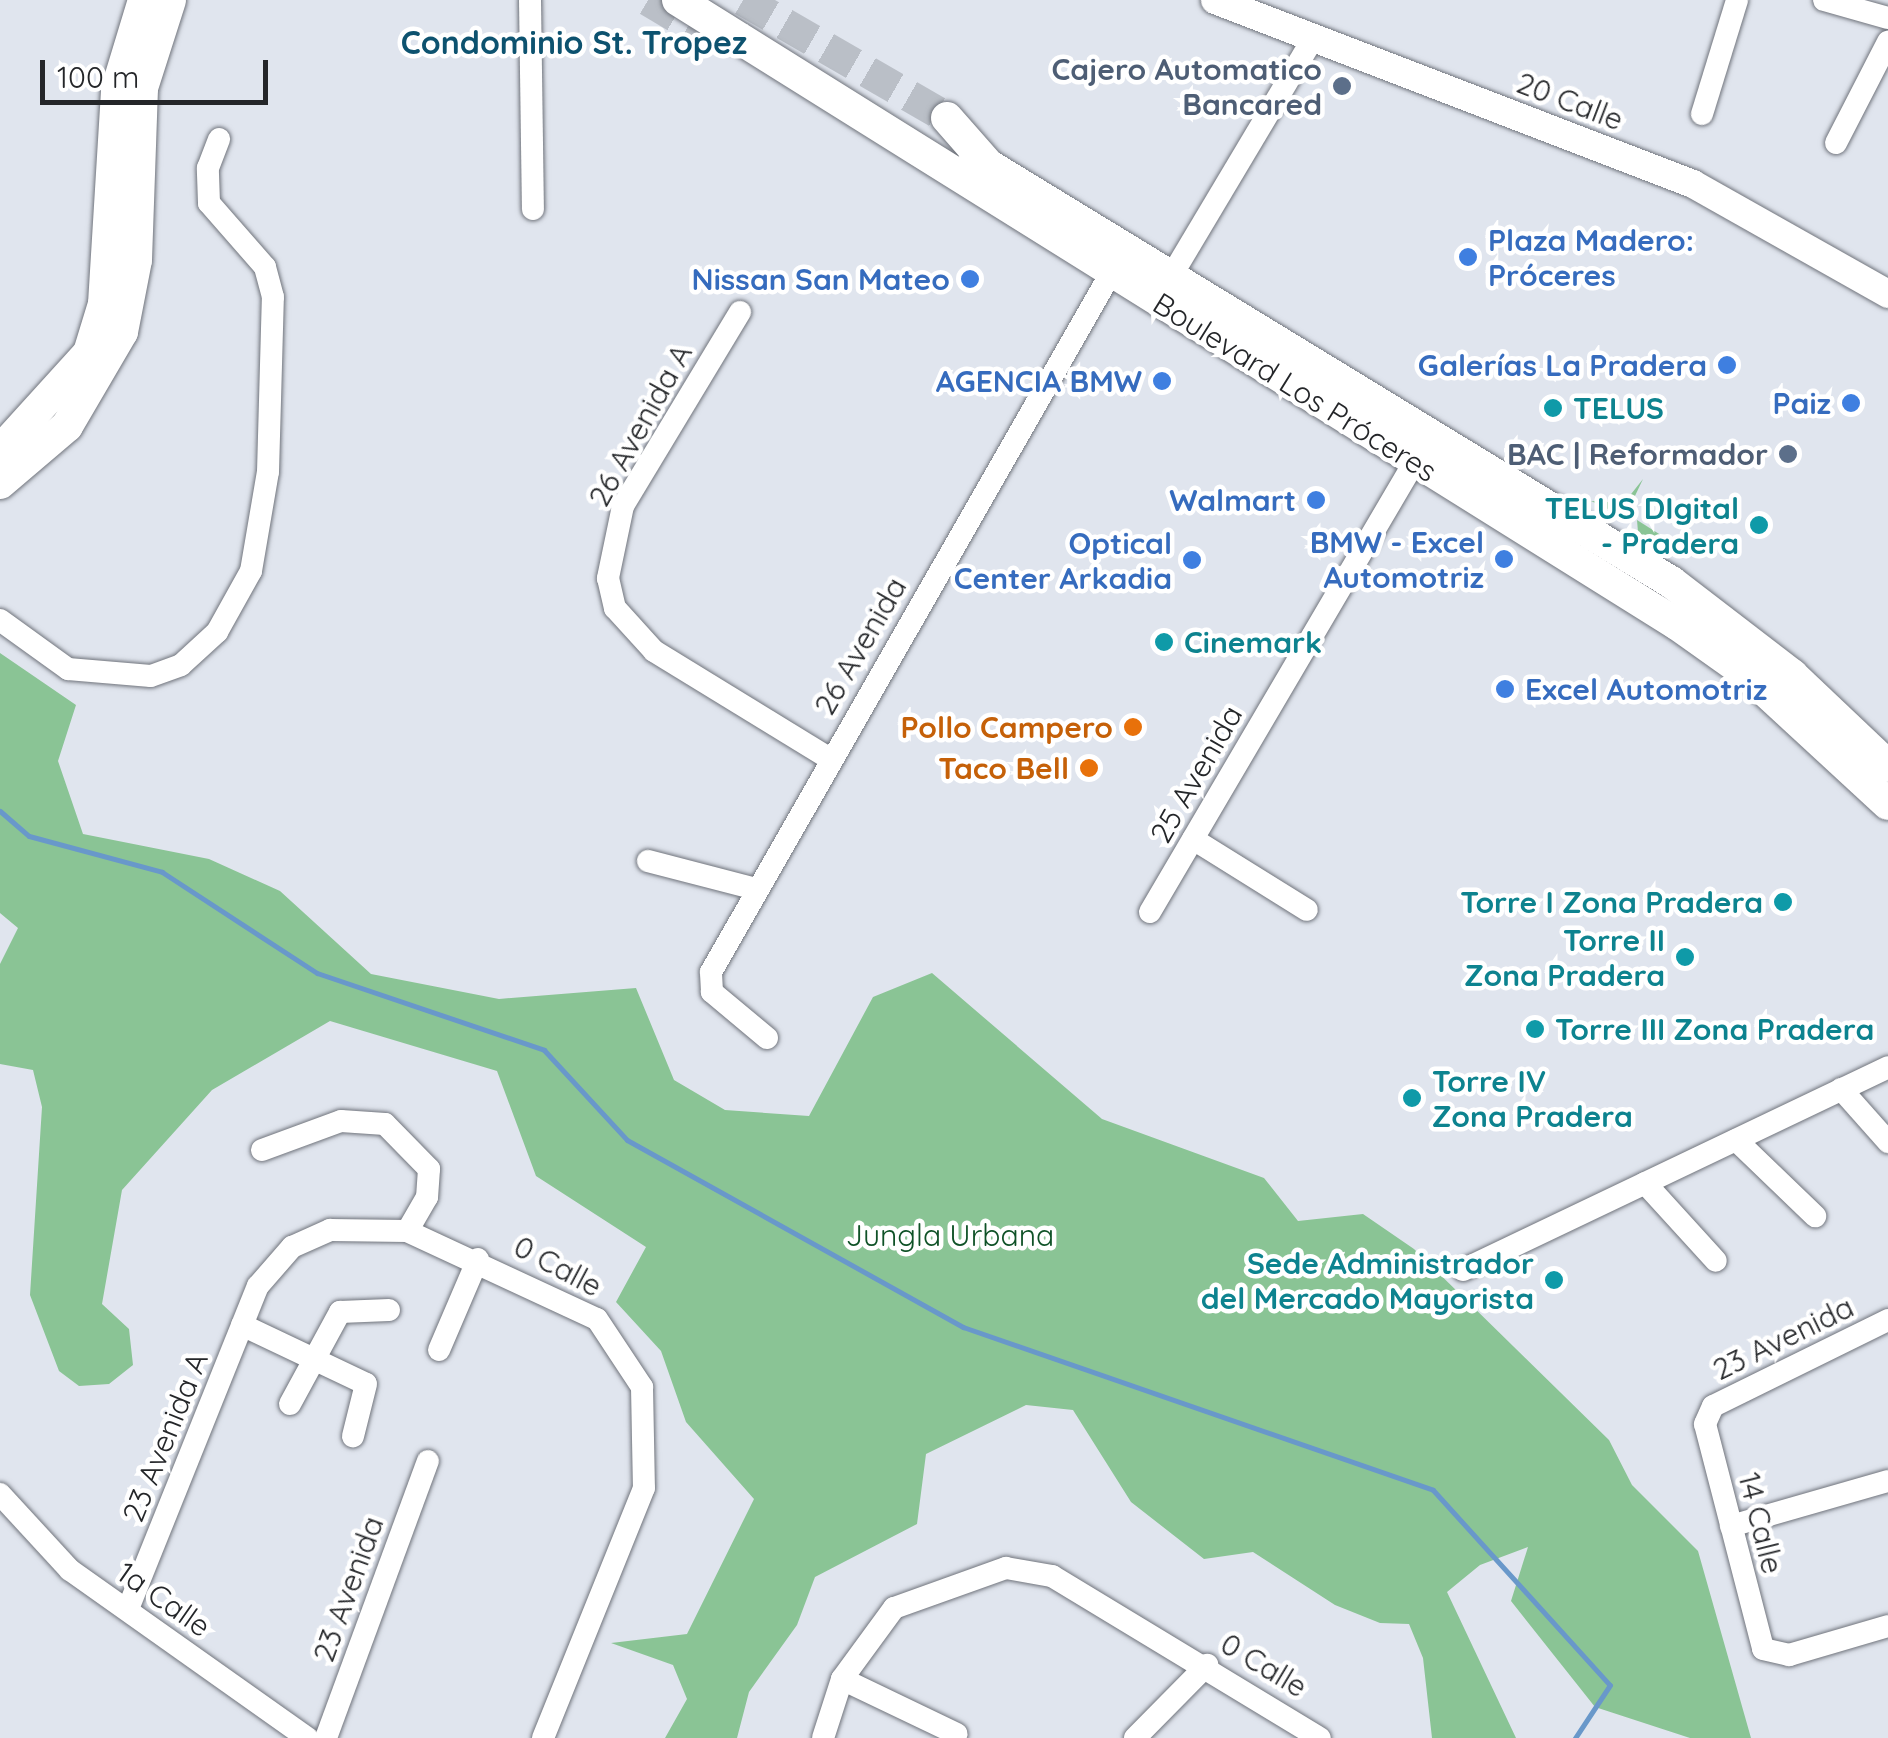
<!DOCTYPE html>
<html>
<head>
<meta charset="utf-8">
<style>
	body { margin:0 }
	#map { position:relative; width:1888px; height:1738px; overflow:hidden; background:#e0e5ee; font-family:Quicksand,sans-serif }
	div>[style] { position:absolute }
	.green>* { inset:0; background:#8ac495 }
	.stream>* { height:5px; margin:-2.5px; padding:0 2.5px; transform-origin:2.5px; border-radius:2.5px; background:#6998ca }
	.highway-tunnel>* { height:32px; margin-top:-16px; transform-origin:0; background:repeating-linear-gradient(90deg,#babfc7 0 32px,transparent 0 48px) }
	.roads { filter:drop-shadow(0 0 2px #70747c) drop-shadow(0 0 2px #70747c) }
	.minor>* { height:22px; margin:-11px; padding:0 11px; transform-origin:11px; border-radius:11px; background:#fff }
	.major>* { height:28px; margin:-14px; padding:0 14px; transform-origin:14px; border-radius:14px; background:#fff }
	.highway>* { height:32px; margin:-16px; padding:0 16px; transform-origin:16px; border-radius:16px; background:#fff }
	.dots>* { width:28px; height:28px; translate:-50% -50%; box-sizing:border-box; border:5px solid #fff; border-radius:50% }
	span { translate:-50% -50%; white-space:nowrap; text-align:center; line-height:1.15; -webkit-text-stroke:9px #fff; paint-order:stroke }
	.service-label { font-size:30px; color:#4e5e75; font-weight:700 }
	.right { translate:-100% -50%; text-align:right }
	.street-label { font-size:30px; color:#242629 }
	.shop-label { font-size:30px; color:#366cbe; font-weight:700 }
	.left { translate:0 -50%; text-align:left }
	.culture-label { font-size:30px; color:#0d838f; font-weight:700 }
	.food-label { font-size:30px; color:#c56008; font-weight:700 }
	.park-label { font-size:30px; color:#0f5227 }
	.neighbourhood-label { font-size:32px; color:#0d526f; font-weight:700 }
	.scale { position:absolute; left:40px; top:60px; width:228px; height:45px; box-sizing:border-box; border:5px solid #242629; border-top:0; padding-left:12px; font-size:30px; line-height:35px; white-space:nowrap; color:#242629; -webkit-text-stroke:8px #fff; paint-order:stroke }
</style>
</head>
<body>
<div id="map">
	<div class="green">
		<i style="clip-path:polygon(1643px 479px,1625px 517px,1591px 501px,1624px 503px)"></i>
		<i style="clip-path:polygon(1637px 520px,1675px 544px,1669px 553px,1638px 532px)"></i>
		<i style="clip-path:polygon(0 653px,76px 705px,58px 761px,83px 834px,209px 859px,280px 891px,371px 974px,499px 999px,636px 988px,674px 1080px,725px 1110px,809px 1116px,873px 997px,932px 973px,1102px 1119px,1264px 1178px,1298px 1221px,1363px 1214px,1414px 1249px,1609px 1440px,1632px 1485px,1698px 1551px,1751px 1738px,1690px 1738px,1595px 1707px,1511px 1601px,1528px 1547px,1480px 1565px,1447px 1592px,1516px 1738px,1432px 1738px,1423px 1658px,1409px 1624px,1380px 1623px,1335px 1605px,1253px 1552px,1204px 1559px,1131px 1502px,1073px 1410px,1026px 1405px,926px 1454px,917px 1524px,815px 1577px,797px 1625px,749px 1692px,737px 1738px,665px 1738px,687px 1699px,673px 1665px,611px 1643px,687px 1634px,754px 1499px,686px 1422px,661px 1351px,616px 1302px,646px 1247px,536px 1176px,497px 1071px,330px 1021px,212px 1090px,122px 1190px,102px 1304px,129px 1329px,133px 1365px,109px 1384px,79px 1386px,59px 1371px,30px 1295px,42px 1107px,33px 1070px,0 1064px,0 964px,18px 928px,0 913px)"></i>
	</div>
	<div class="stream">
		<i style="left:0;top:811px;width:38px;rotate:41deg"></i>
		<i style="left:29px;top:836px;width:138px;rotate:15.1deg"></i>
		<i style="left:162px;top:872px;width:185px;rotate:33.1deg"></i>
		<i style="left:317px;top:973px;width:240px;rotate:18.7deg"></i>
		<i style="left:544px;top:1050px;width:122px;rotate:47.3deg"></i>
		<i style="left:627px;top:1140px;width:385px;rotate:29.1deg"></i>
		<i style="left:963px;top:1327px;width:497px;rotate:19.1deg"></i>
		<i style="left:1433px;top:1490px;width:263px;rotate:47.8deg"></i>
		<i style="left:1610px;top:1685px;width:64px;rotate:123.4deg"></i>
	</div>
	<div class="highway-tunnel">
		<i style="left:648px;top:0;width:66px;rotate:30.8deg"></i>
		<i style="left:743px;top:0;width:236px;rotate:30deg"></i>
	</div>
	<div class="roads">
		<div class="minor">
			<i style="left:530px;top:0;width:209px;rotate:89.2deg"></i>
			<i style="left:1824px;top:0;width:66px;rotate:15.7deg"></i>
			<i style="left:1702px;top:114px;width:119px;rotate:-72.9deg"></i>
			<i style="left:1836px;top:143px;width:114px;rotate:-62.8deg"></i>
			<i style="left:1172px;top:275px;width:277px;rotate:-59.2deg"></i>
			<i style="left:740px;top:312px;width:227px;rotate:121.1deg"></i>
			<i style="left:623px;top:506px;width:74px;rotate:101.8deg"></i>
			<i style="left:608px;top:578px;width:31px;rotate:77deg"></i>
			<i style="left:615px;top:608px;width:58px;rotate:47.8deg"></i>
			<i style="left:654px;top:651px;width:206px;rotate:31.5deg"></i>
			<i style="left:0;top:620px;width:84px;rotate:35.8deg"></i>
			<i style="left:68px;top:669px;width:83px;rotate:4.8deg"></i>
			<i style="left:151px;top:676px;width:32px;rotate:-20deg"></i>
			<i style="left:181px;top:665px;width:49px;rotate:-42.5deg"></i>
			<i style="left:217px;top:632px;width:70px;rotate:-60.9deg"></i>
			<i style="left:251px;top:571px;width:100px;rotate:-80.3deg"></i>
			<i style="left:268px;top:472px;width:175px;rotate:-88.4deg"></i>
			<i style="left:273px;top:297px;width:31px;rotate:-105deg"></i>
			<i style="left:265px;top:267px;width:85px;rotate:-131.2deg"></i>
			<i style="left:209px;top:203px;width:35px;rotate:-92deg"></i>
			<i style="left:208px;top:168px;width:31px;rotate:-69deg"></i>
			<i style="left:1193px;top:839px;width:134px;rotate:31.9deg"></i>
			<i style="left:648px;top:861px;width:112px;rotate:14.5deg"></i>
			<i style="left:1150px;top:912px;width:523px;rotate:-59.56deg"></i>
			<i style="left:767px;top:1038px;width:72px;rotate:-140.1deg"></i>
			<i style="left:712px;top:992px;width:20px;rotate:-93deg"></i>
			<i style="left:711px;top:972px;width:805px;rotate:-60.22deg"></i>
			<i style="left:1841px;top:1089px;width:71px;rotate:48.4deg"></i>
			<i style="left:1736px;top:1140px;width:110px;rotate:43.9deg"></i>
			<i style="left:262px;top:1150px;width:84px;rotate:-20.2deg"></i>
			<i style="left:341px;top:1121px;width:44px;rotate:3.9deg"></i>
			<i style="left:385px;top:1124px;width:63px;rotate:45.6deg"></i>
			<i style="left:429px;top:1169px;width:28px;rotate:94deg"></i>
			<i style="left:427px;top:1197px;width:39px;rotate:120deg"></i>
			<i style="left:1645px;top:1183px;width:105px;rotate:47.7deg"></i>
			<i style="left:1463px;top:1270px;width:471px;rotate:-25.5deg"></i>
			<i style="left:1888px;top:1320px;width:195px;rotate:153.8deg"></i>
			<i style="left:1713px;top:1406px;width:20px;rotate:114deg"></i>
			<i style="left:1705px;top:1424px;width:232px;rotate:75.5deg"></i>
			<i style="left:1763px;top:1649px;width:27px;rotate:13deg"></i>
			<i style="left:1789px;top:1655px;width:103px;rotate:-16.3deg"></i>
			<i style="left:242px;top:1325px;width:137px;rotate:25.4deg"></i>
			<i style="left:366px;top:1384px;width:54px;rotate:104deg"></i>
			<i style="left:439px;top:1350px;width:99px;rotate:-66.8deg"></i>
			<i style="left:290px;top:1404px;width:105px;rotate:-61.5deg"></i>
			<i style="left:340px;top:1312px;width:49px;rotate:-2.3deg"></i>
			<i style="left:0;top:1494px;width:103px;rotate:47.4deg"></i>
			<i style="left:70px;top:1570px;width:291px;rotate:35.3deg"></i>
			<i style="left:1731px;top:1526px;width:163px;rotate:-16deg"></i>
			<i style="left:128px;top:1609px;width:348px;rotate:-68.1deg"></i>
			<i style="left:258px;top:1286px;width:52px;rotate:-48.9deg"></i>
			<i style="left:292px;top:1247px;width:42px;rotate:-24.1deg"></i>
			<i style="left:330px;top:1230px;width:77px;rotate:0.7deg"></i>
			<i style="left:407px;top:1231px;width:209px;rotate:24.9deg"></i>
			<i style="left:597px;top:1319px;width:82px;rotate:56.5deg"></i>
			<i style="left:642px;top:1387px;width:101px;rotate:88.9deg"></i>
			<i style="left:644px;top:1488px;width:270px;rotate:112deg"></i>
			<i style="left:842px;top:1679px;width:127px;rotate:25.6deg"></i>
			<i style="left:326px;top:1738px;width:295px;rotate:-69.8deg"></i>
			<i style="left:823px;top:1738px;width:62px;rotate:-72.1deg"></i>
			<i style="left:842px;top:1679px;width:88px;rotate:-53.8deg"></i>
			<i style="left:894px;top:1608px;width:119px;rotate:-19.7deg"></i>
			<i style="left:1006px;top:1568px;width:47px;rotate:9.9deg"></i>
			<i style="left:1052px;top:1576px;width:313px;rotate:31.2deg"></i>
			<i style="left:1135px;top:1738px;width:103px;rotate:-45.4deg"></i>
		</div>
		<div class="major">
			<i style="left:1215px;top:0;width:512px;rotate:21.05deg"></i>
			<i style="left:1693px;top:184px;width:224px;rotate:29.4deg"></i>
		</div>
		<div class="highway">
			<i style="left:678px;top:0;width:1178px;rotate:31.99deg"></i>
			<i style="left:1677px;top:624px;width:85px;rotate:35.4deg"></i>
			<i style="left:1746px;top:673px;width:193px;rotate:42.7deg"></i>
			<i style="left:947px;top:118px;width:65px;rotate:48.7deg"></i>
			<i style="left:975px;top:157px;width:816px;rotate:31.41deg"></i>
			<i style="left:1671px;top:582px;width:153px;rotate:37.5deg"></i>
			<i style="left:1792px;top:675px;width:132px;rotate:43.5deg"></i>
			<i style="left:0;top:451px;width:132px;rotate:-47.8deg"></i>
			<i style="left:89px;top:353px;width:51px;rotate:-73deg"></i>
			<i style="left:104px;top:304px;width:215px;rotate:-86.5deg"></i>
			<i style="left:117px;top:89px;width:93px;rotate:-73.1deg"></i>
			<i style="left:0;top:483px;width:88px;rotate:-40.4deg"></i>
			<i style="left:67px;top:426px;width:109px;rotate:-59.7deg"></i>
			<i style="left:122px;top:332px;width:73px;rotate:-79deg"></i>
			<i style="left:136px;top:260px;width:172px;rotate:-88deg"></i>
			<i style="left:142px;top:88px;width:92px;rotate:-72.3deg"></i>
		</div>
	</div>
	<div class="dots">
		<i style="left:1342px;top:86px;background:#5c6f8a"></i>
		<i style="left:1468px;top:257px;background:#3f7fe0"></i>
		<i style="left:970px;top:279px;background:#3f7fe0"></i>
		<i style="left:1727px;top:365px;background:#3f7fe0"></i>
		<i style="left:1162px;top:381px;background:#3f7fe0"></i>
		<i style="left:1851px;top:403px;background:#3f7fe0"></i>
		<i style="left:1553px;top:408px;background:#0f9aa8"></i>
		<i style="left:1788px;top:454px;background:#5c6f8a"></i>
		<i style="left:1316px;top:500px;background:#3f7fe0"></i>
		<i style="left:1759px;top:525px;background:#0f9aa8"></i>
		<i style="left:1504px;top:559px;background:#3f7fe0"></i>
		<i style="left:1192px;top:560px;background:#3f7fe0"></i>
		<i style="left:1164px;top:642px;background:#0f9aa8"></i>
		<i style="left:1505px;top:689px;background:#3f7fe0"></i>
		<i style="left:1133px;top:727px;background:#e8710a"></i>
		<i style="left:1089px;top:768px;background:#e8710a"></i>
		<i style="left:1783px;top:902px;background:#0f9aa8"></i>
		<i style="left:1685px;top:957px;background:#0f9aa8"></i>
		<i style="left:1535px;top:1029px;background:#0f9aa8"></i>
		<i style="left:1412px;top:1098px;background:#0f9aa8"></i>
		<i style="left:1554px;top:1280px;background:#0f9aa8"></i>
	</div>
	<div class="service-label">
		<span class="right" style="left:1322px;top:86px">Cajero Automatico<br>Bancared</span>
		<span class="right" style="left:1768px;top:454px">BAC | Reformador</span>
	</div>
	<div class="street-label">
		<span style="left:1570px;top:101px;rotate:21deg">20 Calle</span>
		<span style="left:1295px;top:387px;rotate:32deg">Boulevard Los Próceres</span>
		<span style="left:640px;top:425px;rotate:-61deg">26 Avenida A</span>
		<span style="left:860px;top:646px;rotate:-60deg">26 Avenida</span>
		<span style="left:1196px;top:774px;rotate:-60deg">25 Avenida</span>
		<span style="left:558px;top:1266px;rotate:28deg">0 Calle</span>
		<span style="left:1783px;top:1338px;rotate:-26deg">23 Avenida</span>
		<span style="left:165px;top:1437px;rotate:-68deg">23 Avenida A</span>
		<span style="left:1761px;top:1523px;rotate:76deg">14 Calle</span>
		<span style="left:348px;top:1589px;rotate:-70deg">23 Avenida</span>
		<span style="left:164px;top:1599px;rotate:35deg">1a Calle</span>
		<span style="left:1264px;top:1665px;rotate:31deg">0 Calle</span>
	</div>
	<div class="shop-label">
		<span class="left" style="left:1488px;top:257px">Plaza Madero:<br>Próceres</span>
		<span class="right" style="left:950px;top:279px">Nissan San Mateo</span>
		<span class="right" style="left:1707px;top:365px">Galerías La Pradera</span>
		<span class="right" style="left:1142px;top:381px">AGENCIA BMW</span>
		<span class="right" style="left:1831px;top:403px">Paiz</span>
		<span class="right" style="left:1296px;top:500px">Walmart</span>
		<span class="right" style="left:1484px;top:559px">BMW - Excel<br>Automotriz</span>
		<span class="right" style="left:1172px;top:560px">Optical<br>Center Arkadia</span>
		<span class="left" style="left:1525px;top:689px">Excel Automotriz</span>
	</div>
	<div class="culture-label">
		<span class="left" style="left:1573px;top:408px">TELUS</span>
		<span class="right" style="left:1739px;top:525px">TELUS DIgital<br>- Pradera</span>
		<span class="left" style="left:1184px;top:642px">Cinemark</span>
		<span class="right" style="left:1763px;top:902px">Torre I Zona Pradera</span>
		<span class="right" style="left:1665px;top:957px">Torre II<br>Zona Pradera</span>
		<span class="left" style="left:1555px;top:1029px">Torre III Zona Pradera</span>
		<span class="left" style="left:1432px;top:1098px">Torre IV<br>Zona Pradera</span>
		<span class="right" style="left:1534px;top:1280px">Sede Administrador<br>del Mercado Mayorista</span>
	</div>
	<div class="food-label">
		<span class="right" style="left:1113px;top:727px">Pollo Campero</span>
		<span class="right" style="left:1069px;top:768px">Taco Bell</span>
	</div>
	<div class="park-label">
		<span style="left:950px;top:1235px">Jungla Urbana</span>
	</div>
	<div class="neighbourhood-label">
		<span style="left:574px;top:42px">Condominio St. Tropez</span>
	</div>
	<div class="scale">100 m</div>
</div>
</body>
</html>
